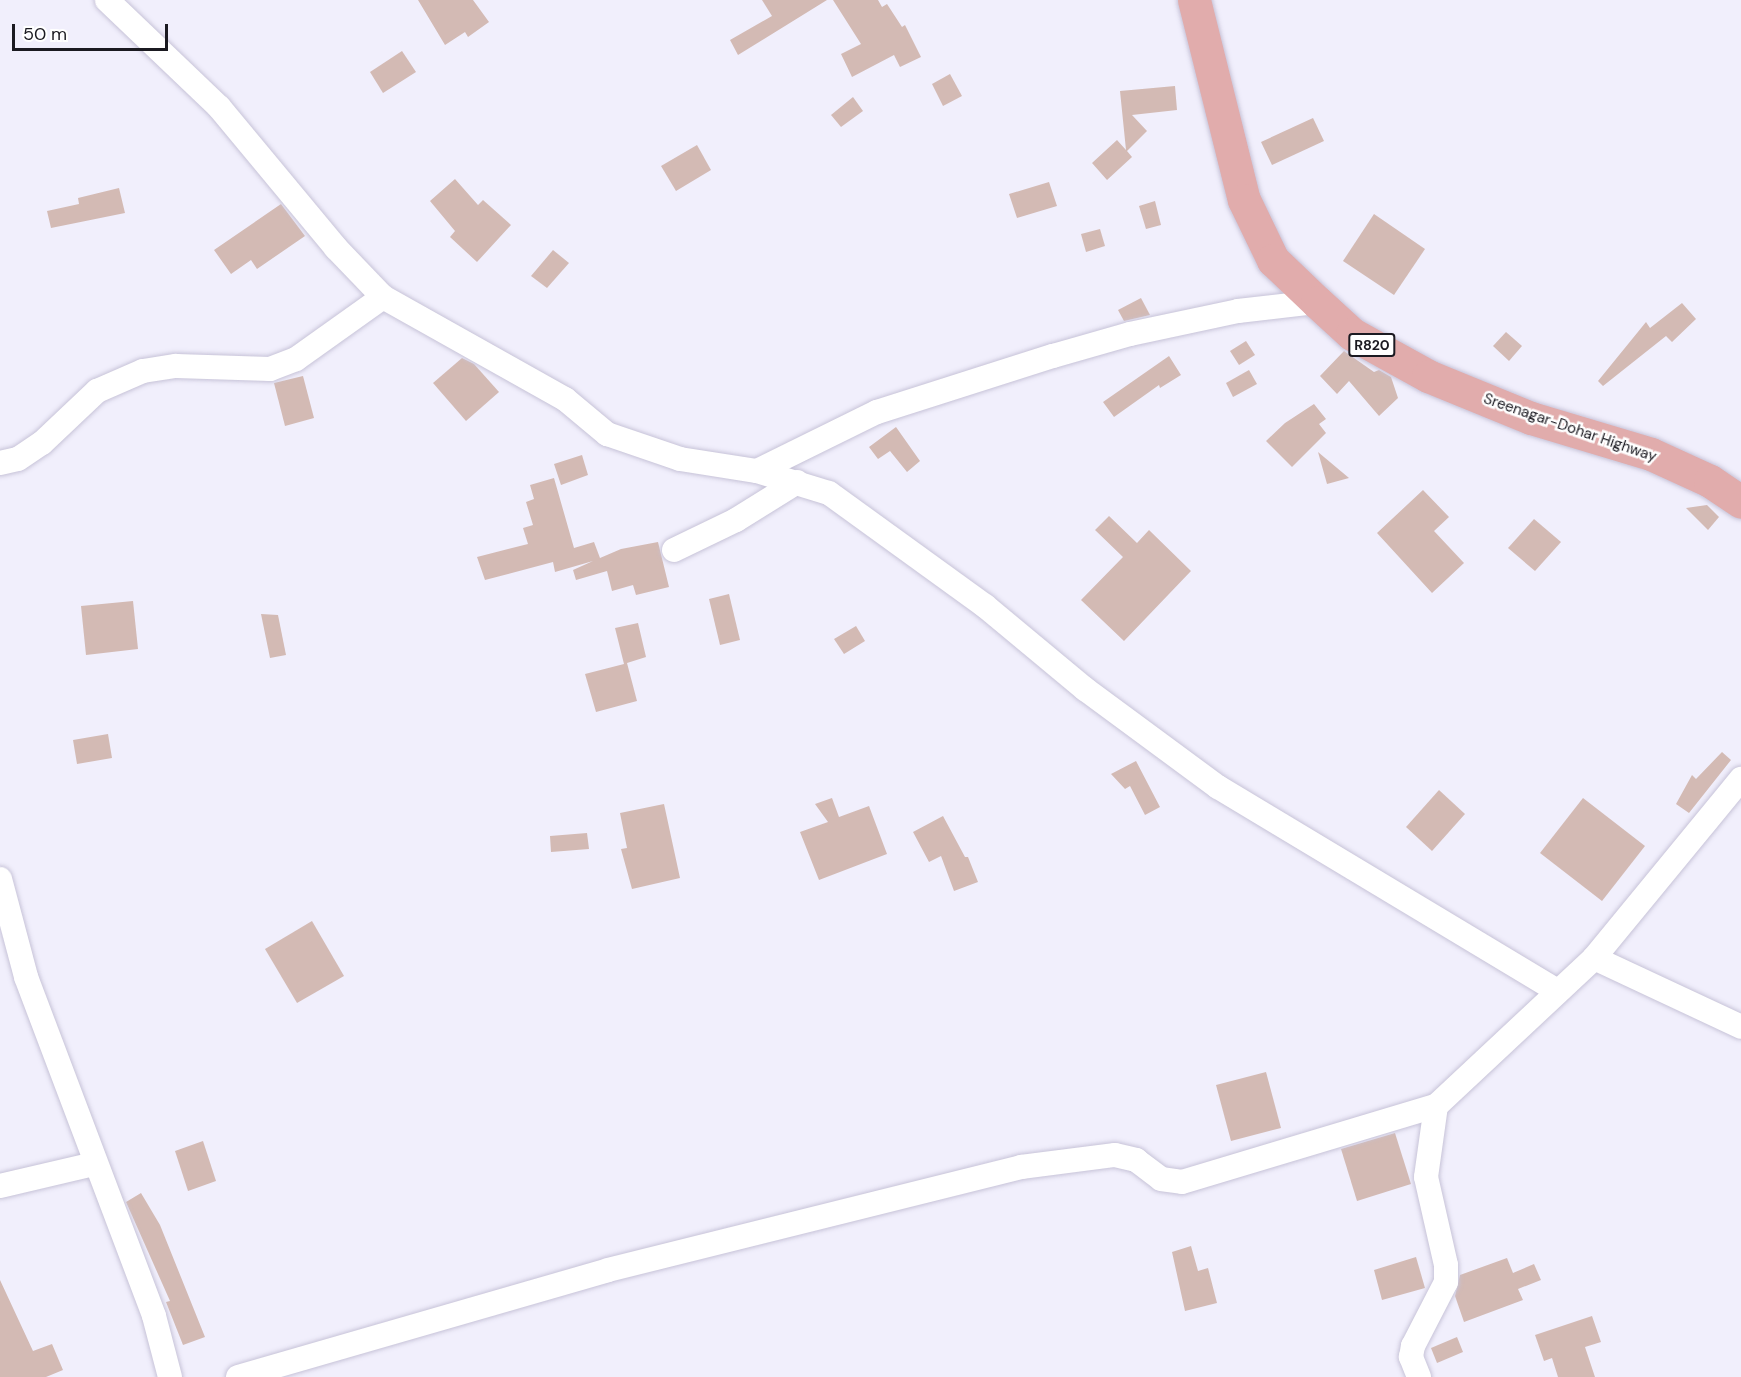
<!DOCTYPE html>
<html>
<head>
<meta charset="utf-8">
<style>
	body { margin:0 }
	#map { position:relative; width:1741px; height:1377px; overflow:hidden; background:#f1effc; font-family:"DM Sans",sans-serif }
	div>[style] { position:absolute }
	.building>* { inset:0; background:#d3bab4 }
	.roads { filter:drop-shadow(0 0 2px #c7c3d8) drop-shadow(0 0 2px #c7c3d8) }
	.minor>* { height:24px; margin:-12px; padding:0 12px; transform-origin:12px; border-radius:12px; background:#fff }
	.primary>* { height:33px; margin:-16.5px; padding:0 16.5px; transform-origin:16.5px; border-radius:16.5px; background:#e1acac }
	span { translate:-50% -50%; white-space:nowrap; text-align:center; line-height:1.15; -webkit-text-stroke:5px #fff; paint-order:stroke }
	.shield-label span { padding:2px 4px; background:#fff; border:2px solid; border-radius:4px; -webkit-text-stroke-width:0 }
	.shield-label { font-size:14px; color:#1b1a21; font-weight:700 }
	.street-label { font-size:15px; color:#1b1a21 }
	.scale { position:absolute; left:12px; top:24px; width:156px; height:27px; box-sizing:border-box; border:3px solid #1b1a21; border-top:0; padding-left:8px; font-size:18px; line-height:21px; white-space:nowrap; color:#1b1a21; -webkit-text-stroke:4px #fff; paint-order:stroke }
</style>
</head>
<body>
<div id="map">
	<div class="building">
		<i style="clip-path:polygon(418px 0,473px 0,489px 22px,468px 37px,465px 32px,445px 45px)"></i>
		<i style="clip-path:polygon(762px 0,827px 0,738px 55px,730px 40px,772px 16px)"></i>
		<i style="clip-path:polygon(833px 0,878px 0,882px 7px,887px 4px,902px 27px,905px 25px,921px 57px,900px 67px,894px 55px,852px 77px,841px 54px,861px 44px)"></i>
		<i style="clip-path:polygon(402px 51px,416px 72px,383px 93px,370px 72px)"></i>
		<i style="clip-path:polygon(950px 74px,962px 96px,943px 106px,932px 84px)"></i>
		<i style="clip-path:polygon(1175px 86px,1177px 110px,1132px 115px,1147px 131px,1127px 151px,1132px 157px,1107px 180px,1092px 163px,1117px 140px,1126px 150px,1120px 91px)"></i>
		<i style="clip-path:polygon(853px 97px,863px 111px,841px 127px,831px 115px)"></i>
		<i style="clip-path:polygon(1313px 118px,1324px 141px,1272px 165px,1261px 142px)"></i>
		<i style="clip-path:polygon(697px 145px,711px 170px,676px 191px,661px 166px)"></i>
		<i style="clip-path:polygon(455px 179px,478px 205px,483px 200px,511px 225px,477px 262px,450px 237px,455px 231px,430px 201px)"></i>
		<i style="clip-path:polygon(1049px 182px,1057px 206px,1017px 218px,1009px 194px)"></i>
		<i style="clip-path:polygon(119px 188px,125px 213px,51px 228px,47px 211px,79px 204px,78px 198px)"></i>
		<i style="clip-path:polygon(1155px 201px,1161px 225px,1146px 229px,1139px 206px)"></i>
		<i style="clip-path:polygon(281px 204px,305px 236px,257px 269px,251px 260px,231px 274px,214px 250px)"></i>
		<i style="clip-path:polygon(1374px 214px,1425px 249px,1394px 295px,1343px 261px)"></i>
		<i style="clip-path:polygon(1100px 229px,1105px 246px,1086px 252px,1081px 234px)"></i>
		<i style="clip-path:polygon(553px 250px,569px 263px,547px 288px,531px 276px)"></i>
		<i style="clip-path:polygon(1141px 298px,1150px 315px,1124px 321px,1118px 310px)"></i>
		<i style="clip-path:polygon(1682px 303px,1696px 319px,1672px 342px,1666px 336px,1603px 386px,1598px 381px,1646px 322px,1650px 328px)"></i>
		<i style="clip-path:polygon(1506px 332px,1522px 346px,1509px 361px,1493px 346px)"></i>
		<i style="clip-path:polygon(1246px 341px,1255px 355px,1239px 365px,1230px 351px)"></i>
		<i style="clip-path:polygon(1344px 351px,1374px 372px,1379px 370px,1391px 377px,1398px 398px,1379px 416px,1349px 381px,1337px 394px,1320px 376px)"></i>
		<i style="clip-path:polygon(1169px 356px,1181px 375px,1160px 388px,1159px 385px,1114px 417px,1103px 402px)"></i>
		<i style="clip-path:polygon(462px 358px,474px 364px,499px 392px,466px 421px,433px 383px)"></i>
		<i style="clip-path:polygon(1249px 370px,1257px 384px,1233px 397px,1226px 383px)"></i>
		<i style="clip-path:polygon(303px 376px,314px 418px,285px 426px,274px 383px)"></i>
		<i style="clip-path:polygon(1314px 404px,1326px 419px,1319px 424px,1326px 433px,1292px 467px,1266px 441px,1285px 423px)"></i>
		<i style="clip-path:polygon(896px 427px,920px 461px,907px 472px,890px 451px,878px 459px,869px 447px)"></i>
		<i style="clip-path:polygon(1318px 452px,1349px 478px,1327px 484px)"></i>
		<i style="clip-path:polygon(582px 455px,588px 475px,561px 485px,554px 464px)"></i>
		<i style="clip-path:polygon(554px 478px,574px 548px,594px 542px,600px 558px,621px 549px,658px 542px,669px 587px,636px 595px,633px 585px,612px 591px,607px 571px,576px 580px,573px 570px,593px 561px,555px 572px,553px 562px,485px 580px,477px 557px,528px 544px,523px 528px,533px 525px,526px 502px,534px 499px,530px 485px)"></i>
		<i style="clip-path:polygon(1423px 490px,1449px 517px,1434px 531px,1464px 563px,1432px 593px,1377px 533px)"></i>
		<i style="clip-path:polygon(1707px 505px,1719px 517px,1708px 530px,1686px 508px)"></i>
		<i style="clip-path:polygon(1109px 516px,1137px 543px,1149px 530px,1191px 571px,1124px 641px,1081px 600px,1123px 557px,1095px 530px)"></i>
		<i style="clip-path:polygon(1534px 519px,1561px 542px,1535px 571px,1508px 548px)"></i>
		<i style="clip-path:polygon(729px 594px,740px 640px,720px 645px,709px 599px)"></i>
		<i style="clip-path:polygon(133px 601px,138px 649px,86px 655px,81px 606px)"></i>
		<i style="clip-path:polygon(261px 614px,278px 615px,286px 655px,270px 658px)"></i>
		<i style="clip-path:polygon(638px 623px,646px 657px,627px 663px,637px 701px,596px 712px,585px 674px,624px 664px,615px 628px)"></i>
		<i style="clip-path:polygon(856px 626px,865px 641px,844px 654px,834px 639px)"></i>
		<i style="clip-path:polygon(108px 734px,112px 758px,77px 764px,73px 740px)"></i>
		<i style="clip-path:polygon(1722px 752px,1731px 760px,1689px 813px,1676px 804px,1692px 775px,1696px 779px)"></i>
		<i style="clip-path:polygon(1136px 761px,1160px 807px,1145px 815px,1130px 786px,1125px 789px,1111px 774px)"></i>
		<i style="clip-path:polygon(1439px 790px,1465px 814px,1432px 851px,1406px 827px)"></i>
		<i style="clip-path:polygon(832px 798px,839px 817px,869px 806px,887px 854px,819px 880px,800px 832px,828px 822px,815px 804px)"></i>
		<i style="clip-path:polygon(1583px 798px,1645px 846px,1602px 901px,1540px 853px)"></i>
		<i style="clip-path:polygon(664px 804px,680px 878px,632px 889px,621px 849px,627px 848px,620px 813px)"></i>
		<i style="clip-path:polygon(943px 816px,965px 857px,968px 857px,978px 882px,954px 891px,941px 856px,929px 862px,913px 832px)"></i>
		<i style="clip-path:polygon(587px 833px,589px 849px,551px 852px,550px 836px)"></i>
		<i style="clip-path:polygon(312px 921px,344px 976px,297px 1003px,265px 949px)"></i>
		<i style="clip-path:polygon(1266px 1072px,1281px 1128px,1231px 1141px,1216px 1085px)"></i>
		<i style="clip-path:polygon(1395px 1133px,1411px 1184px,1357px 1201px,1341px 1149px)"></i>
		<i style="clip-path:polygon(203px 1141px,216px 1181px,188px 1191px,175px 1151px)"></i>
		<i style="clip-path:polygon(141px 1193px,160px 1225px,205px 1337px,183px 1345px,166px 1302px,170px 1301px,126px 1202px)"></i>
		<i style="clip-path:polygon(1191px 1246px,1198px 1271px,1208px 1268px,1217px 1303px,1185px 1311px,1172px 1252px)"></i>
		<i style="clip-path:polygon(1416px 1257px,1425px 1288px,1382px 1300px,1374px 1270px)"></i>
		<i style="clip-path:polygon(1507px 1258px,1513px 1273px,1534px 1264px,1541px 1280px,1518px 1289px,1523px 1300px,1464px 1322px,1455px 1296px,1460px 1275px)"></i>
		<i style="clip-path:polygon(0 1280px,33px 1351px,52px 1344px,63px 1370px,46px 1377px,0 1377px)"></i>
		<i style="clip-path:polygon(1592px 1316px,1601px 1342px,1585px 1347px,1595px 1377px,1558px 1377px,1552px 1358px,1544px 1361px,1535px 1335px)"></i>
		<i style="clip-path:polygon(1457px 1337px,1463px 1352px,1437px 1363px,1431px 1348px)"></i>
	</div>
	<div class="roads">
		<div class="minor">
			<i style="left:107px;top:0;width:155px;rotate:43.7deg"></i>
			<i style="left:219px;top:107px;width:183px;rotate:50.3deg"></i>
			<i style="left:336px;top:248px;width:68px;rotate:46.2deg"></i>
			<i style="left:383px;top:297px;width:209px;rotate:29.3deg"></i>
			<i style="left:565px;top:399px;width:55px;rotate:39.8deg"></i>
			<i style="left:607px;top:434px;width:77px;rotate:18.9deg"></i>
			<i style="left:680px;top:459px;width:78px;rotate:8.9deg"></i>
			<i style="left:757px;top:471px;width:75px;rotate:17deg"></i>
			<i style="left:829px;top:493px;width:193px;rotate:35.9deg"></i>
			<i style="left:985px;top:606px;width:130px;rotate:39.7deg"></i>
			<i style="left:1085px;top:689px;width:165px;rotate:36.4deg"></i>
			<i style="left:1218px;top:787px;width:396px;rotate:31deg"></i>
			<i style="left:0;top:463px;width:18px;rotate:-13deg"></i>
			<i style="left:18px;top:459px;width:29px;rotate:-34deg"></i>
			<i style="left:42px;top:443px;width:76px;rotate:-43.4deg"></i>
			<i style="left:97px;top:391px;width:50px;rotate:-23.5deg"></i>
			<i style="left:143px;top:371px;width:33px;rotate:-9deg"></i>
			<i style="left:176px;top:366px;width:94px;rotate:1.8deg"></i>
			<i style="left:270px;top:369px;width:28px;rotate:-21deg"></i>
			<i style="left:296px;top:359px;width:107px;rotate:-35.5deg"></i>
			<i style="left:757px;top:471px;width:134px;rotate:-26.2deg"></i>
			<i style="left:877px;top:412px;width:185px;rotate:-17.7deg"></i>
			<i style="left:1053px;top:356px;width:80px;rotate:-15.9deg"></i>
			<i style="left:1130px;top:334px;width:110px;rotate:-12deg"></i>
			<i style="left:1238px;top:311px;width:80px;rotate:-6.5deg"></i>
			<i style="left:674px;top:550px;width:69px;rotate:-25.8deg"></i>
			<i style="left:736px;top:520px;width:72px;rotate:-31.9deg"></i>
			<i style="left:0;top:879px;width:101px;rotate:75.1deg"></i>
			<i style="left:26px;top:977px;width:362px;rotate:69.3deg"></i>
			<i style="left:154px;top:1316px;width:63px;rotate:75.3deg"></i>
			<i style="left:1594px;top:958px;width:232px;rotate:-50.6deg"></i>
			<i style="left:0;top:1186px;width:97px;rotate:-13.2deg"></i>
			<i style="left:238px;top:1377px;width:385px;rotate:-16.1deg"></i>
			<i style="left:608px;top:1270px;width:426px;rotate:-14deg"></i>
			<i style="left:1021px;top:1167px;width:95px;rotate:-7.3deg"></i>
			<i style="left:1115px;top:1155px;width:22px;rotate:13deg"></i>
			<i style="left:1136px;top:1160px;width:31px;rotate:37deg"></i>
			<i style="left:1161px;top:1179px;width:21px;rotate:8deg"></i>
			<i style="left:1182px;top:1182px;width:265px;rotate:-16.7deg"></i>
			<i style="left:1436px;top:1106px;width:216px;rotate:-43.1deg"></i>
			<i style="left:1594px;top:958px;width:162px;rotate:25.1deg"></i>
			<i style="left:1419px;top:1377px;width:22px;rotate:-112deg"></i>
			<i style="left:1411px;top:1357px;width:11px;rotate:-80deg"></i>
			<i style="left:1413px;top:1346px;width:72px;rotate:-62.7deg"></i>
			<i style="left:1446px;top:1282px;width:17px;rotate:-90deg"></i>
			<i style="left:1446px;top:1265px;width:90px;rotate:-102.8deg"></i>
			<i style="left:1426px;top:1177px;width:72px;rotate:-82deg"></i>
		</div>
		<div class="primary">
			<i style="left:1194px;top:0;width:206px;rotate:76deg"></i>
			<i style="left:1244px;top:200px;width:67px;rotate:64.2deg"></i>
			<i style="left:1273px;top:260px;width:61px;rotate:43.7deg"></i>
			<i style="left:1317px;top:302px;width:47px;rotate:42.4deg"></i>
			<i style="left:1352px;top:334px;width:87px;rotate:28.9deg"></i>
			<i style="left:1428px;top:376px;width:111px;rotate:22.2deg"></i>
			<i style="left:1531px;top:418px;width:125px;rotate:16.7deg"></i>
			<i style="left:1651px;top:454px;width:65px;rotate:24.6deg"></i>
			<i style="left:1710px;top:481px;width:37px;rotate:34deg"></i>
		</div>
	</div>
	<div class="shield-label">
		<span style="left:1372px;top:345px">R820</span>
	</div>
	<div class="street-label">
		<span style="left:1570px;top:428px;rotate:19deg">Sreenagar-Dohar Highway</span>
	</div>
	<div class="scale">50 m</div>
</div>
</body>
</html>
